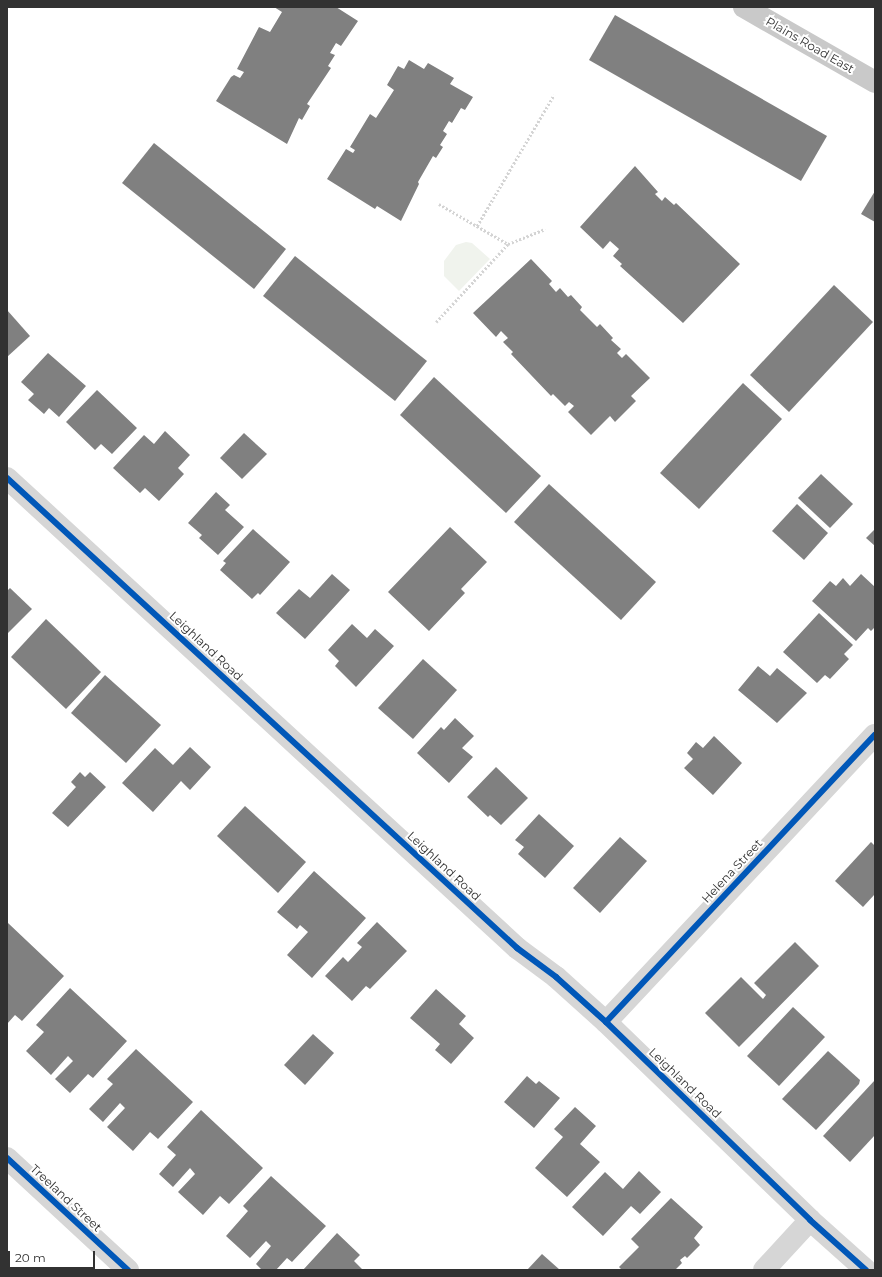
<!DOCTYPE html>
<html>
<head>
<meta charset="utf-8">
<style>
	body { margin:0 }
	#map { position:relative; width:882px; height:1277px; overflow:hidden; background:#fff; font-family:Montserrat,sans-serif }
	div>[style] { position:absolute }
	.green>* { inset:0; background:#f0f3ed }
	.building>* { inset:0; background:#808080 }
	.path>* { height:2.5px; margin-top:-1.25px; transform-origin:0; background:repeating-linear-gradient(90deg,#d4d4d4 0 2px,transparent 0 4px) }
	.minor>* { height:22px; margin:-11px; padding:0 11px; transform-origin:11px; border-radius:11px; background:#d6d6d6 }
	.major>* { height:22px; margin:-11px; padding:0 11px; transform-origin:11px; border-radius:11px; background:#c9c9c9 }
	.cycleway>* { height:6px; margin:-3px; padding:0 3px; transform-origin:3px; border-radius:3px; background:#0057b8 }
	span { translate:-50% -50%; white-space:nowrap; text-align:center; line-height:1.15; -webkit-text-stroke:4px #fff; paint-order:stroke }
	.street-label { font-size:12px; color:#323232 }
	.frame { position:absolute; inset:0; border:8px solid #323232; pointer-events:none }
	.scale { position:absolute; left:8px; top:1251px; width:87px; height:18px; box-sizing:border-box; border:2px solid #323232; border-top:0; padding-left:5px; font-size:12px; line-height:14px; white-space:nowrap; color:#323232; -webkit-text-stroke:3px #fff; paint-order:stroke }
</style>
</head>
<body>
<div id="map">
	<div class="green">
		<i style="clip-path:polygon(466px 242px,472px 243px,490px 259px,459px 291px,444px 276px,444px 261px,456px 245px)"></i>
	</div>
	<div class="building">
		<i style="clip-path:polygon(274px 7px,336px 7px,358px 21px,341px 46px,336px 43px,330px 53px,335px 55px,328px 66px,331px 68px,307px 104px,310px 106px,302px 120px,299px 118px,287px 144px,216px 101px,231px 77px,234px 75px,240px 78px,244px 72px,237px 69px,259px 27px,270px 32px,282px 12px)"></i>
		<i style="clip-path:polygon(615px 15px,827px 136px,801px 181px,589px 60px)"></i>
		<i style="clip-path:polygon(409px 60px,424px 69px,428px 63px,454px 78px,450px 84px,473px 97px,465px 110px,461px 108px,452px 123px,449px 121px,443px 131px,447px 134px,440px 145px,443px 147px,436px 158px,433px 156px,418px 182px,419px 184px,401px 221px,377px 206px,375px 209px,327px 179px,346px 149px,353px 153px,355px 150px,350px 147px,370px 114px,376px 118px,394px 90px,387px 85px,398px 66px,404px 69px)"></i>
		<i style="clip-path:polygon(154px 143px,286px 249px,254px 289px,122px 183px)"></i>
		<i style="clip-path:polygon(635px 166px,658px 192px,655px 194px,662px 201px,665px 197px,674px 205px,676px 203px,740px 264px,683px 323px,620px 266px,622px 264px,613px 256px,619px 249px,610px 241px,603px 249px,580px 227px)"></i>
		<i style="clip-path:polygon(875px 191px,875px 222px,861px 214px)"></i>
		<i style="clip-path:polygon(295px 256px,427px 361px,395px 401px,263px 296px)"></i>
		<i style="clip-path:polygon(531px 259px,552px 281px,549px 284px,556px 292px,560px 288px,568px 297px,571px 295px,582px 307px,580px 310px,597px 327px,600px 324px,613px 338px,611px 340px,621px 349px,617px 353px,622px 358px,626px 354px,650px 378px,631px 396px,636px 401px,615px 422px,610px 416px,591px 435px,568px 412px,574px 406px,569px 402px,565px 406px,553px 394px,551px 396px,511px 354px,513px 352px,503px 342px,508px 338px,501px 331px,496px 337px,473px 313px)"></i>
		<i style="clip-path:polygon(834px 285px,873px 322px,789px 412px,750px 375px)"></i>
		<i style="clip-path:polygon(7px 310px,30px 336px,7px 357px)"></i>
		<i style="clip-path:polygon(48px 353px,86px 386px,59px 417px,49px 408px,44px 414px,28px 400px,34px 394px,21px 382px)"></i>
		<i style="clip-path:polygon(434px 377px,541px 476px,506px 513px,400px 415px)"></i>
		<i style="clip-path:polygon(743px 383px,782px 419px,699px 509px,660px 473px)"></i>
		<i style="clip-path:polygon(97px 390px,137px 428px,112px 454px,101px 444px,95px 450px,66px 422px)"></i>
		<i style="clip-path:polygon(165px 431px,190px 455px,178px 468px,184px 474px,159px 501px,145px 488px,140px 493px,113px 468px,144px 435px,154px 444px)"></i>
		<i style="clip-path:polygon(244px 433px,267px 454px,242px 479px,220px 458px)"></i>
		<i style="clip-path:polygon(821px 474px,853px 504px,830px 528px,798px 498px)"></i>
		<i style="clip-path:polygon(549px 484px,656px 582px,621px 620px,514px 522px)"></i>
		<i style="clip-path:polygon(216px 492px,230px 505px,225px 510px,244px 527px,218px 555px,199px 538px,202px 535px,188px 523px)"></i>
		<i style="clip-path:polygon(797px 504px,828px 533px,804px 560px,772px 531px)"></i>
		<i style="clip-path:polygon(450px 527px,487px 562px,461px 589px,465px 593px,429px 631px,388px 592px)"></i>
		<i style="clip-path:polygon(253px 529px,290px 562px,260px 595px,258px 593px,252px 599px,220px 570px,226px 563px,223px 561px)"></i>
		<i style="clip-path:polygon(875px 529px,875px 546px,866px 538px)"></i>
		<i style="clip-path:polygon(332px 574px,350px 590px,305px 639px,276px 613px,299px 589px,310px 598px)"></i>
		<i style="clip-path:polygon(861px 574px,875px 587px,875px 627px,871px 631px,868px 628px,856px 641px,812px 601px,830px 581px,836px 586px,843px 578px,850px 586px)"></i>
		<i style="clip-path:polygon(10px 588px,32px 609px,7px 634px,7px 591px)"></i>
		<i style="clip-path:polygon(819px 613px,853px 645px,844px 654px,849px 659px,830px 679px,825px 675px,817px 683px,783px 652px)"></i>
		<i style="clip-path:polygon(46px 619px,101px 672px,66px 709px,11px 657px)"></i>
		<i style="clip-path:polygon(352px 624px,367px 638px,375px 629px,394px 646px,356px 687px,335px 666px,339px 661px,328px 650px)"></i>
		<i style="clip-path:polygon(423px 659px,457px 690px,413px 739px,378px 708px)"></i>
		<i style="clip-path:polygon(758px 666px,770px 676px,777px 668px,807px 693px,777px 723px,738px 690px)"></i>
		<i style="clip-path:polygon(105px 675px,161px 725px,126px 763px,71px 713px)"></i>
		<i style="clip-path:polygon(455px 718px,474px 736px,462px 748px,473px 757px,449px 783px,417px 753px,441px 727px,444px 730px)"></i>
		<i style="clip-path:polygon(714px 736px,742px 763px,713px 795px,684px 768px,693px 759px,687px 753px,696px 742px,703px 748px)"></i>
		<i style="clip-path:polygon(190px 747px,211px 767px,190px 790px,181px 781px,153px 812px,122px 783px,155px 748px,173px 765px)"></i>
		<i style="clip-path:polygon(496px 767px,528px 798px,501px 825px,490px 815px,488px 817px,467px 797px)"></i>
		<i style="clip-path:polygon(80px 772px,85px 777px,90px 772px,106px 787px,68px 827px,52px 813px,76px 787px,71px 782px)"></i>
		<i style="clip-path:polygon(245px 806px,306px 862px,278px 893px,217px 836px)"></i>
		<i style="clip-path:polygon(539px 814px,574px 846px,545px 878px,518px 854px,524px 847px,515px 840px)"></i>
		<i style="clip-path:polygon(620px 837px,647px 861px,600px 913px,573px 888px)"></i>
		<i style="clip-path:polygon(871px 842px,875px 846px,875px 894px,863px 907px,835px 881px)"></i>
		<i style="clip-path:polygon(314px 871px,366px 918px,312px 978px,287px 955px,308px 932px,300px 925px,297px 929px,277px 912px)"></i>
		<i style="clip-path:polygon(377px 922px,407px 951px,370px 989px,366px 986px,352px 1001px,325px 976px,343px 957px,348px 962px,362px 947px,357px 943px)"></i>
		<i style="clip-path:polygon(8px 923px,64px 976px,22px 1021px,15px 1015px,7px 1024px)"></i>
		<i style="clip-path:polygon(795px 942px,819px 966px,739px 1047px,705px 1013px,741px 977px,763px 999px,766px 995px,754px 983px)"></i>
		<i style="clip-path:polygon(70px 988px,127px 1041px,93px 1078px,88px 1074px,70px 1093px,55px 1079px,73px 1061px,68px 1056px,51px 1075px,26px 1051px,44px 1032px,36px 1025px)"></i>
		<i style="clip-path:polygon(436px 989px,466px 1016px,459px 1024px,474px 1038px,451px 1064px,435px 1050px,440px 1044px,410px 1018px)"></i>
		<i style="clip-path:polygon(793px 1007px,825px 1037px,779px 1086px,747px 1056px)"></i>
		<i style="clip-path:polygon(313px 1034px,334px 1053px,305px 1085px,284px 1065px)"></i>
		<i style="clip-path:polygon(136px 1049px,193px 1102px,158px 1139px,150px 1132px,133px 1151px,107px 1127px,125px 1108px,120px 1103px,103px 1122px,89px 1109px,113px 1084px,107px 1079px)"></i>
		<i style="clip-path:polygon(828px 1051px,860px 1080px,859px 1084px,816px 1130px,782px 1099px)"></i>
		<i style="clip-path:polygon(527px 1076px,536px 1084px,539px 1081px,560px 1098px,534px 1128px,504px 1102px)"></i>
		<i style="clip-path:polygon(875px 1080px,875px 1135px,850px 1162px,823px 1136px)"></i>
		<i style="clip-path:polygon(575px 1107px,596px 1126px,580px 1144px,600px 1162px,567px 1197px,535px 1168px,563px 1137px,554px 1129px)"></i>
		<i style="clip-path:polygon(201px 1110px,263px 1168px,229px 1204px,220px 1196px,203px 1215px,178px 1192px,195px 1174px,190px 1168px,173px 1187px,159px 1174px,176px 1155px,167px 1147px)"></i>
		<i style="clip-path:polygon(639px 1171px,661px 1192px,640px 1214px,631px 1206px,603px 1236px,572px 1207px,605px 1172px,623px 1189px)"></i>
		<i style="clip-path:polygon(271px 1176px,326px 1226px,292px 1262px,287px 1258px,276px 1270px,262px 1270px,256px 1264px,271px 1246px,266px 1241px,250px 1258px,226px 1236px,248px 1211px,243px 1206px)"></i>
		<i style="clip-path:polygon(671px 1198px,703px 1227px,694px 1238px,700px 1245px,687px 1258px,685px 1256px,680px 1260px,682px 1263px,675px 1270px,622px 1270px,619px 1267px,639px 1247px,631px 1239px)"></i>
		<i style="clip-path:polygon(337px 1233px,360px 1255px,354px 1261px,363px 1270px,303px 1270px)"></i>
		<i style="clip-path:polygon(542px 1254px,560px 1270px,527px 1270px)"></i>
	</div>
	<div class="path">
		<i style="left:439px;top:204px;width:80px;rotate:30.1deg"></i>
		<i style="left:477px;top:226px;width:152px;rotate:-59.6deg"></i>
		<i style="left:436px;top:322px;width:106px;rotate:-47.3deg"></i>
		<i style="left:508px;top:244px;width:40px;rotate:-22deg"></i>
	</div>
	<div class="minor">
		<i style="left:7px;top:478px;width:694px;rotate:42.66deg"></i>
		<i style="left:517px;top:948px;width:49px;rotate:36.6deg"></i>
		<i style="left:556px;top:977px;width:67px;rotate:42deg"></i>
		<i style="left:606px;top:1022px;width:284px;rotate:44.1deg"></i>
		<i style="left:810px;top:1220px;width:75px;rotate:41.8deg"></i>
		<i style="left:606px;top:1022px;width:393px;rotate:-46.9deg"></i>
		<i style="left:7px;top:1158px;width:165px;rotate:42.8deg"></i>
		<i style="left:764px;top:1270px;width:68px;rotate:-47.4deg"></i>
	</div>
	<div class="major">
		<i style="left:744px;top:7px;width:151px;rotate:29.8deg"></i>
	</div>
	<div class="cycleway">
		<i style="left:7px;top:478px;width:694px;rotate:42.66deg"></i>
		<i style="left:517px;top:948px;width:49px;rotate:36.6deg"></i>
		<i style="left:556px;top:977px;width:67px;rotate:42deg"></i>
		<i style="left:606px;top:1022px;width:284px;rotate:44.1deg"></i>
		<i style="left:810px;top:1220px;width:75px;rotate:41.8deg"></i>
		<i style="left:606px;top:1022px;width:393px;rotate:-46.9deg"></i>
		<i style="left:7px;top:1158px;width:165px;rotate:42.8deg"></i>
	</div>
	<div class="street-label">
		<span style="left:810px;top:45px;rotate:30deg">Plains Road East</span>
		<span style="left:206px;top:646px;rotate:43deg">Leighland Road</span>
		<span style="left:444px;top:866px;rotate:43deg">Leighland Road</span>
		<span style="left:732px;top:871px;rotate:-47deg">Helena Street</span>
		<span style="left:685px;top:1083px;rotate:44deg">Leighland Road</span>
		<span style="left:66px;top:1198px;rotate:43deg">Treeland Street</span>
	</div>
	<div class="frame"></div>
	<div class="scale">20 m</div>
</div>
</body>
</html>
